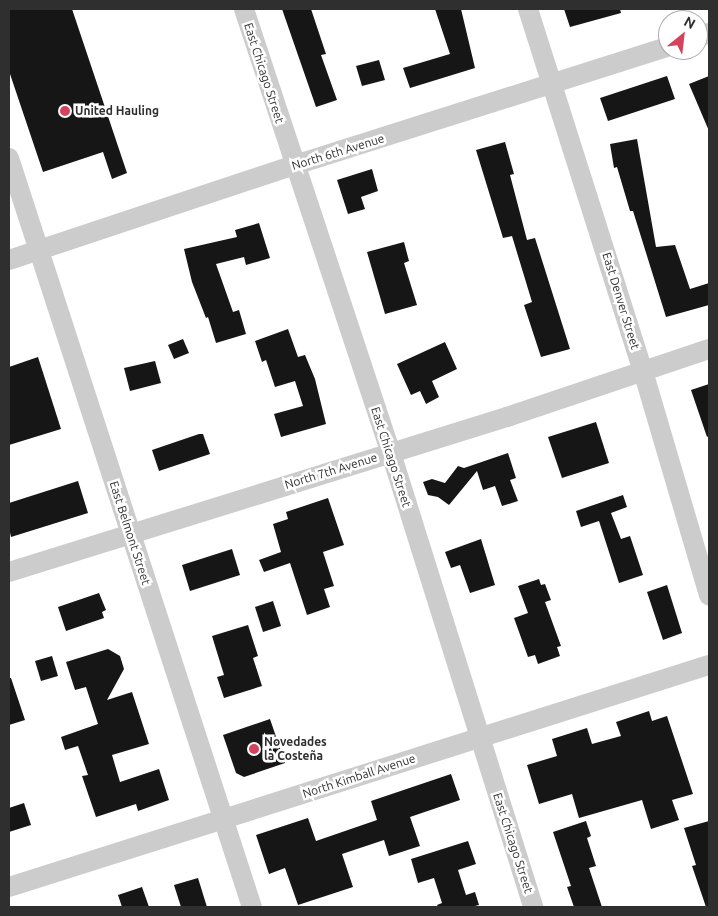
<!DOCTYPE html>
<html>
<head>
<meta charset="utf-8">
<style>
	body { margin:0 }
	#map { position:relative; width:718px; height:916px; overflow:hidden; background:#fff; font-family:Ubuntu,sans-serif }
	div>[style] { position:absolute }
	.building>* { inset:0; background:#161616 }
	.minor>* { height:20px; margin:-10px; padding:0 10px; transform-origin:10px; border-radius:10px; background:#ccc }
	.dots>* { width:14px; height:14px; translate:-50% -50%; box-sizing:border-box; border:2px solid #fff; border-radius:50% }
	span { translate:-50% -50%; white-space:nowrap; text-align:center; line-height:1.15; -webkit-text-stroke:5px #fff; paint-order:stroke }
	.street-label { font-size:12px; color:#2f2f2f }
	.poi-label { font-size:12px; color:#2f2f2f; font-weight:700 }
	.left { translate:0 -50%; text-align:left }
	.frame { position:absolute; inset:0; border:10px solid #2f2f2f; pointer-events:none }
	.north { position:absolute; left:658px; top:10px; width:50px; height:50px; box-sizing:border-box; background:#fff; border:1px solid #acacac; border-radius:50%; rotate:29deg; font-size:14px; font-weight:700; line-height:20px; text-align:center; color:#2f2f2f }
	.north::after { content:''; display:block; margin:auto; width:18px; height:22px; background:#d4425d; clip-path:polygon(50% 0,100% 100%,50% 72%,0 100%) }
</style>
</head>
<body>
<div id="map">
	<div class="building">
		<i style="clip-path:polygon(9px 9px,72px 9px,127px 173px,112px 179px,103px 152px,43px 172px,9px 71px)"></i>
		<i style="clip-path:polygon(282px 9px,311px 9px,326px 54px,321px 55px,337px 100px,316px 107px)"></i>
		<i style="clip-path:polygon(435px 9px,461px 9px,475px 68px,410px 88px,403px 68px,450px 54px)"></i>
		<i style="clip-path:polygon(564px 9px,620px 9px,621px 13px,570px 27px)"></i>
		<i style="clip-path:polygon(379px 60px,385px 80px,362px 86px,356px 66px)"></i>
		<i style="clip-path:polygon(667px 76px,675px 99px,608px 121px,600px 98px)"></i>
		<i style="clip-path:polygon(709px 76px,709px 131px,689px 84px)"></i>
		<i style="clip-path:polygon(637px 139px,656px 247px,675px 245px,690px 289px,709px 283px,709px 305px,666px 317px,633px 211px,630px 211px,617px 167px,614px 168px,610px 144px)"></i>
		<i style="clip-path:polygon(505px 142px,514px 174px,510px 175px,527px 240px,535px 238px,570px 349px,541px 357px,524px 305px,532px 302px,512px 236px,503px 238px,476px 150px)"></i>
		<i style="clip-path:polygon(372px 169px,378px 191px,361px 197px,365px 209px,348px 214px,337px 180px)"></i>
		<i style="clip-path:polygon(259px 223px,270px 258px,246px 265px,244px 257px,216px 264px,233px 312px,239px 310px,246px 334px,216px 343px,208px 317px,206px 318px,192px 282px,184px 249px,237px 237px,235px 230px)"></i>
		<i style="clip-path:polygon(404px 242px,409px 261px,404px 263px,417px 305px,385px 314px,367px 252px)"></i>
		<i style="clip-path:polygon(288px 329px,298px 357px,305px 355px,315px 379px,326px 424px,281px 437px,274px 414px,303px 406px,295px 381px,275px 387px,266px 360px,262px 362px,255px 341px)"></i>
		<i style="clip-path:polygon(183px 339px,189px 353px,174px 359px,168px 345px)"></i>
		<i style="clip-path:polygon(445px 342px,457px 369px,432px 381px,439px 397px,426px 404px,420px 391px,411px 395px,397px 364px)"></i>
		<i style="clip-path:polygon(38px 357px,61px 429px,9px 445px,9px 367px)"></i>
		<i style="clip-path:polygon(155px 361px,161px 383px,130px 391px,124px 368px)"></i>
		<i style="clip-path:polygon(709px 384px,709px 436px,707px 437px,691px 390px)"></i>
		<i style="clip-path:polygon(596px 422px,609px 463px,562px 478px,548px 437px)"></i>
		<i style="clip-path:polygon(199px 434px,203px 434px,210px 454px,159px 471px,152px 450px)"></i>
		<i style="clip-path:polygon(508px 453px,516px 478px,510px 480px,518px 501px,502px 506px,495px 486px,483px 490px,477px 471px,449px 505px,438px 497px,428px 495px,423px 482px,432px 479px,445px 483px,458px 466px,464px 468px)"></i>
		<i style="clip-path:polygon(78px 481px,88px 513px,11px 537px,9px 528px,9px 503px)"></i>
		<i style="clip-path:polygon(623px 495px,627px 507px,611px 513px,621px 539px,630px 536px,643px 575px,619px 583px,599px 521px,581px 527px,576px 511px)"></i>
		<i style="clip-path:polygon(328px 498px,344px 545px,323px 552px,334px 586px,324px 589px,330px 607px,307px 615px,290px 563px,264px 572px,259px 560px,281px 552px,273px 524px,288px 519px,286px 512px)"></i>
		<i style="clip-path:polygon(481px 539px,495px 585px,470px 593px,460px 565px,451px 568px,445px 552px)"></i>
		<i style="clip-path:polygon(232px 549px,240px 575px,190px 591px,182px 565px)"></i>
		<i style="clip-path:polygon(539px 579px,541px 585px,545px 584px,551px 600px,545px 602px,561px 646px,557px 647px,560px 656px,538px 664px,535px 655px,528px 657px,514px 618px,528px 613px,518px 586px)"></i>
		<i style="clip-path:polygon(667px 585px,682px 633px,663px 640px,647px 592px)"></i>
		<i style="clip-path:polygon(99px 593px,106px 610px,102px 612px,104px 618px,66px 631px,58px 607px)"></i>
		<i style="clip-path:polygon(273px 601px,281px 626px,263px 632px,255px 607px)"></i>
		<i style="clip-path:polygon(248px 625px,258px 656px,253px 658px,262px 686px,224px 698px,217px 677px,224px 675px,212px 636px)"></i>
		<i style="clip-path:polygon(108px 649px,120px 656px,124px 669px,107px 700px,132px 692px,149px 744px,112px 755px,120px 782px,159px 769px,169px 800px,138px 811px,136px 804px,96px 817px,82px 776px,88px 775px,78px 746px,65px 750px,61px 737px,98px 724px,86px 687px,75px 690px,66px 662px)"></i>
		<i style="clip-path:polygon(52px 656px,58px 676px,41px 681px,35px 661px)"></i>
		<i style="clip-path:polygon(9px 678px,11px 678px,25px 720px,9px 725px)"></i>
		<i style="clip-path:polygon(649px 711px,652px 721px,667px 716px,693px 794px,672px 800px,679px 820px,651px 829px,642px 800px,579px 818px,572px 794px,539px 804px,527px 765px,557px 756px,552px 739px,587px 728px,592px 744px,621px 736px,616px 722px)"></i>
		<i style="clip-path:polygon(270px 719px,285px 763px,244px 777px,236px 773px,223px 735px)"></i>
		<i style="clip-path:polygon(451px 774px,460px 800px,410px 817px,420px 846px,389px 856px,384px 840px,342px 854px,353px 887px,298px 905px,285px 868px,269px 874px,256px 835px,308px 818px,316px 841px,377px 820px,371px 801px)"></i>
		<i style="clip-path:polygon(24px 803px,31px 825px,9px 832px,9px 808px)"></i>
		<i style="clip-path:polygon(586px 821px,591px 836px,587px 838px,596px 866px,589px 868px,602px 907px,574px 907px,567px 887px,571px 886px,553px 832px)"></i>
		<i style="clip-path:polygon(709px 821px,709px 907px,706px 907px,692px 866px,696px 865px,684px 828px)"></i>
		<i style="clip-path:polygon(468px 841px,476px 864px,458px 870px,466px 895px,475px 892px,479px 905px,471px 907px,438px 907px,437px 905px,442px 903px,434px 878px,418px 883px,411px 859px)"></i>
		<i style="clip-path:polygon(198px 878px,207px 907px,181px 907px,174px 885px)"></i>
		<i style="clip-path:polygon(142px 887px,149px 907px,122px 907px,118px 895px)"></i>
	</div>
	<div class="minor">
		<i style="left:244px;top:9px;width:468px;rotate:71.7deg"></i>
		<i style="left:391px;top:453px;width:476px;rotate:72.6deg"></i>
		<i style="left:528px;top:9px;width:380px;rotate:72.4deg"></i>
		<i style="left:643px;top:371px;width:234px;rotate:73.6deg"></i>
		<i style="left:698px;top:37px;width:12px;rotate:-20deg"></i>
		<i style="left:9px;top:158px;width:787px;rotate:72.03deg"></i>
		<i style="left:9px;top:260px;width:301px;rotate:-18.4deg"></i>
		<i style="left:295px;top:165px;width:391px;rotate:-17.6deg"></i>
		<i style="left:9px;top:572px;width:522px;rotate:-17.29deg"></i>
		<i style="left:507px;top:417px;width:213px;rotate:-18.6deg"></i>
		<i style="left:9px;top:887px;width:734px;rotate:-17.6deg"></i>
	</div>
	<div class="dots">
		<i style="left:65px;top:111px;background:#d4425d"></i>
		<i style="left:254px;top:749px;background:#d4425d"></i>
	</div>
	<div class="street-label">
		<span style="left:264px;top:73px;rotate:72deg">East Chicago Street</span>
		<span style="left:338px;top:152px;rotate:-17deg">North 6th Avenue</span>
		<span style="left:621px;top:301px;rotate:73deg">East Denver Street</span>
		<span style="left:391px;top:457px;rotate:72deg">East Chicago Street</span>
		<span style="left:331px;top:471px;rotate:-17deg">North 7th Avenue</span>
		<span style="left:130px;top:533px;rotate:72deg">East Belmont Street</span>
		<span style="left:359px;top:776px;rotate:-18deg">North Kimball Avenue</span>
		<span style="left:513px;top:843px;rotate:72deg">East Chicago Street</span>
	</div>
	<div class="poi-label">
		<span class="left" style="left:75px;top:111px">United Hauling</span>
		<span class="left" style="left:264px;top:749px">Novedades<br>la Costeña</span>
	</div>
	<div class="frame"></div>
	<div class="north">N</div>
</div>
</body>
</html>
